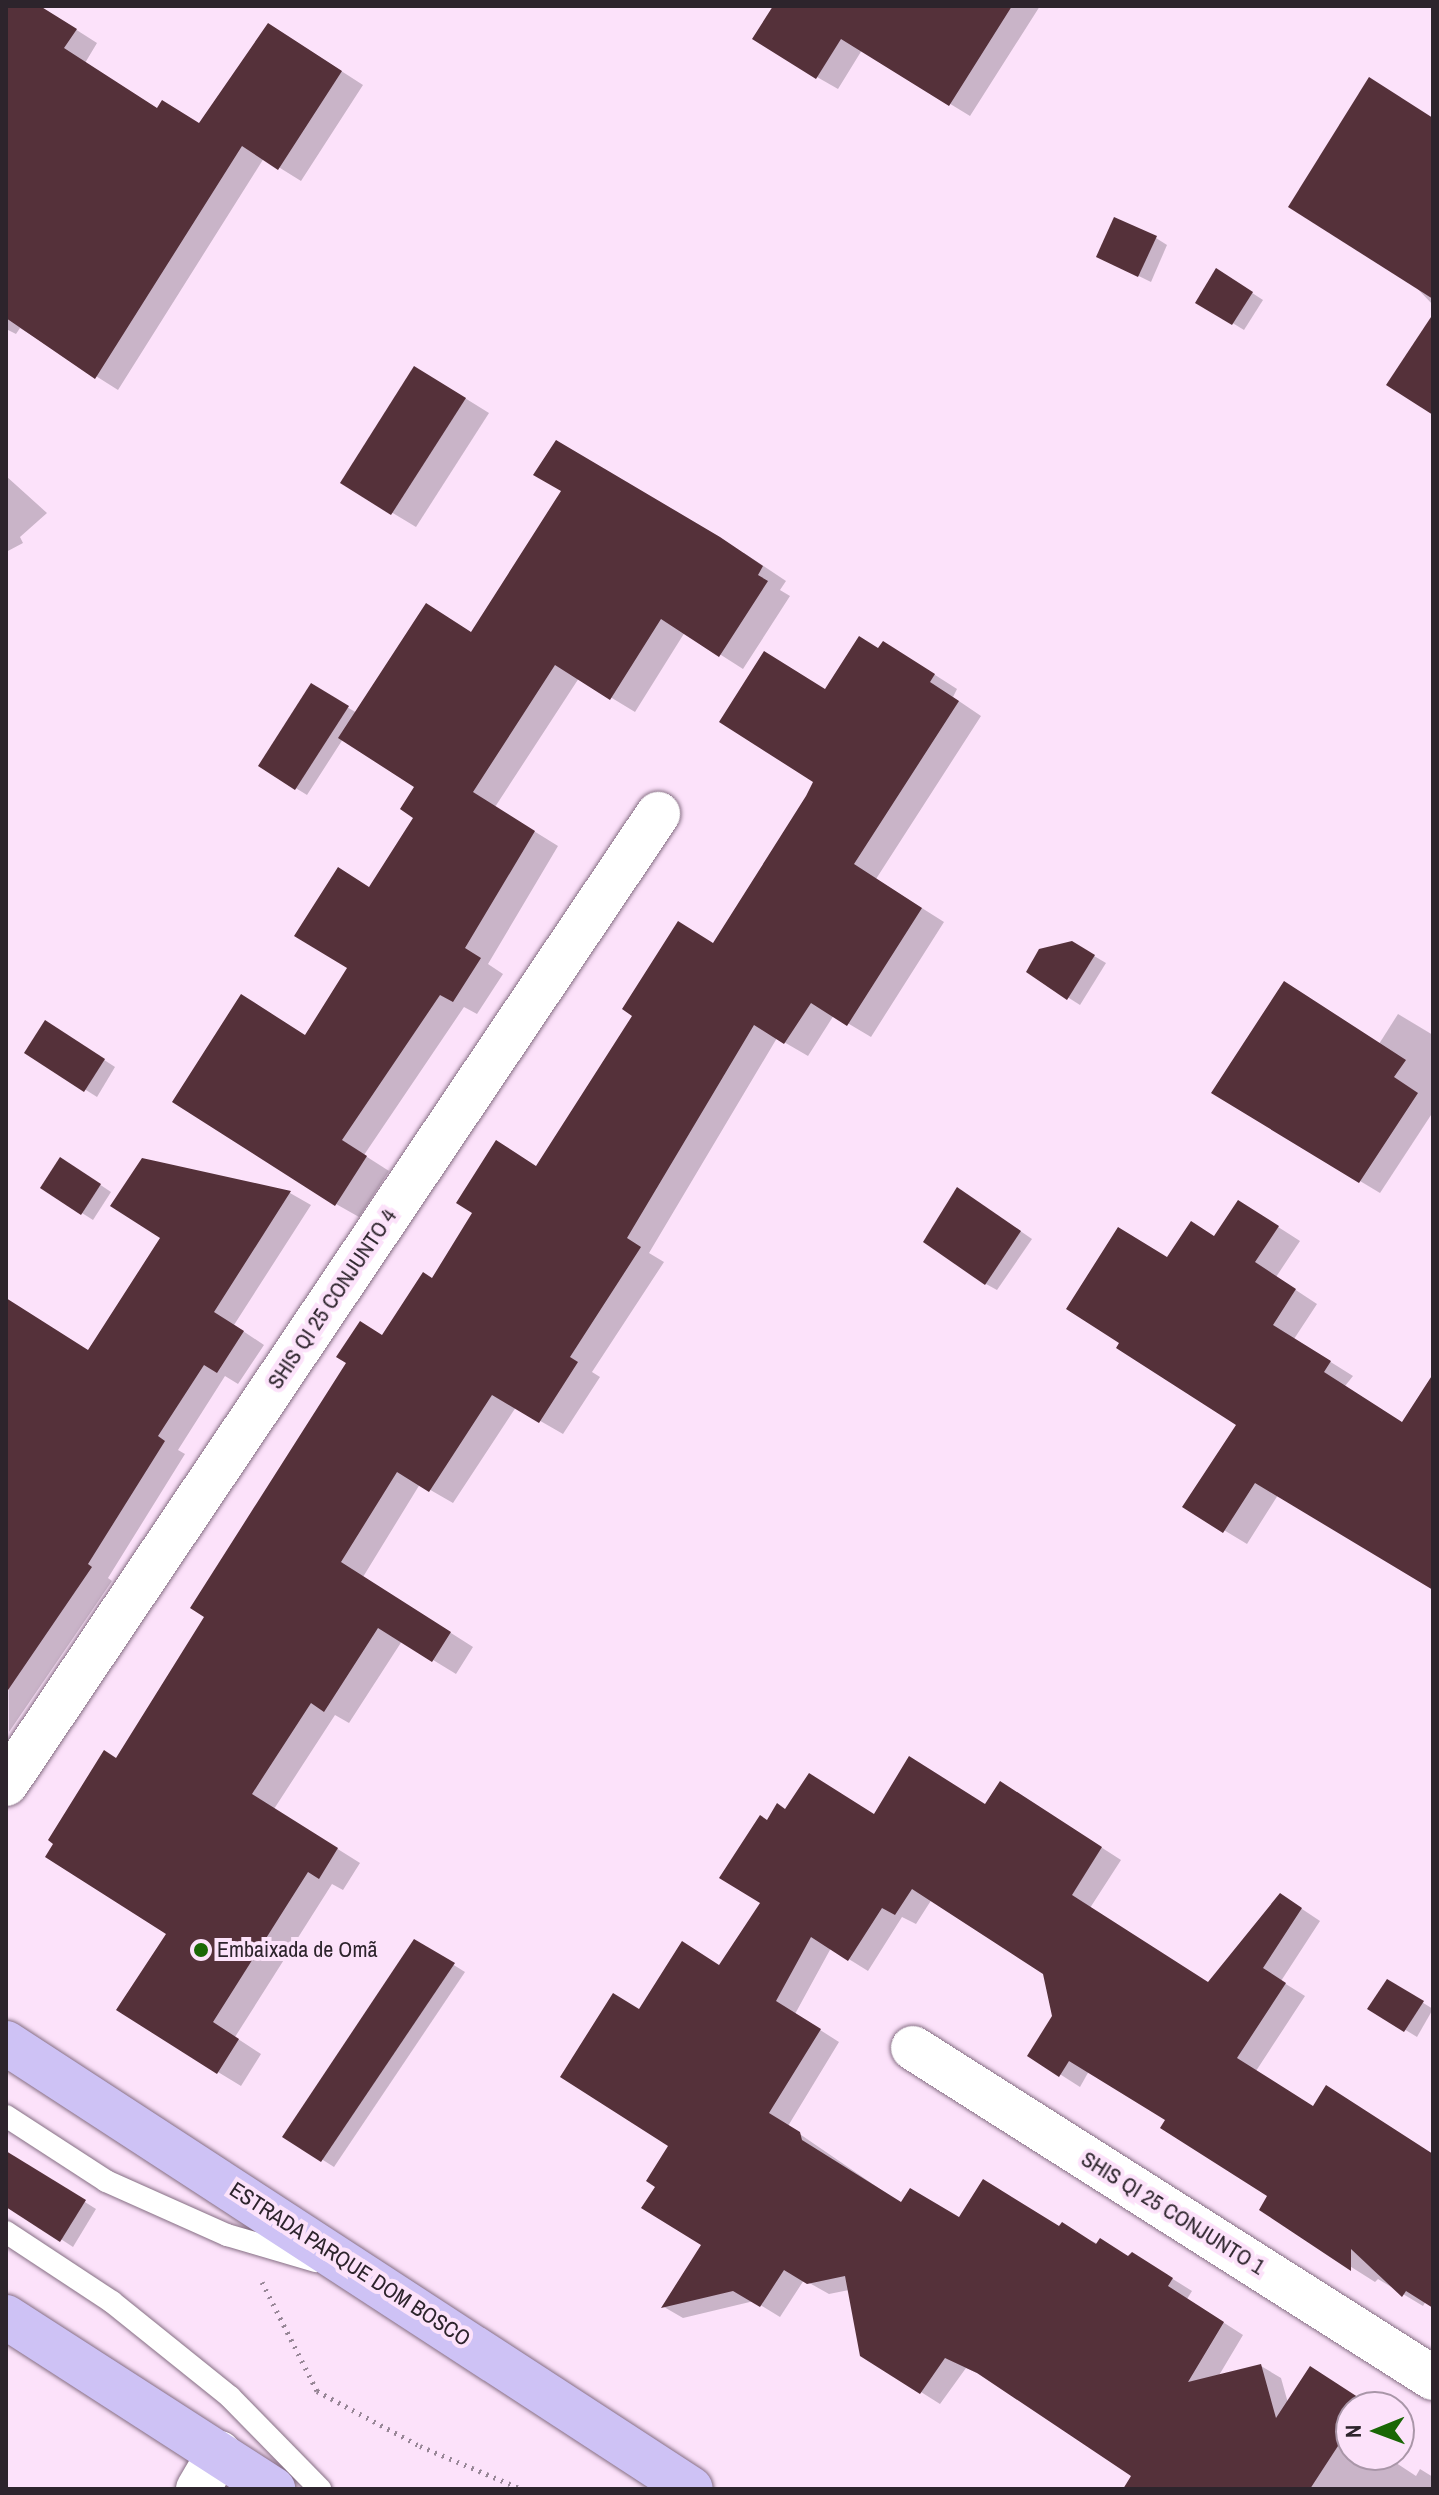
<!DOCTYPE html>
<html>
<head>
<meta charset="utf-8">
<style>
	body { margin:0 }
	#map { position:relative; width:1439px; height:2495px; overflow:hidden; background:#fce2fa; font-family:"Archivo Narrow",sans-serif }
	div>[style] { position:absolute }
	.shadow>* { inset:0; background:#0003 }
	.building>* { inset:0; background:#55313a }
	.path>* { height:5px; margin-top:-2.5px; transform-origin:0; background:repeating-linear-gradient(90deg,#978696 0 2px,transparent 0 8px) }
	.roads { filter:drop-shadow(0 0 2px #856e83) drop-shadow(0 0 2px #856e83) }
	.service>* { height:22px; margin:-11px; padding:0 11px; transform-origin:11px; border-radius:11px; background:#fff }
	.minor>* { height:44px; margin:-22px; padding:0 22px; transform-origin:22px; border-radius:22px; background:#fff }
	.primary>* { height:44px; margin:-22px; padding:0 22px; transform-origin:22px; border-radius:22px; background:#cec2f5 }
	.dots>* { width:22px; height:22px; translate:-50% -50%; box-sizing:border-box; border:4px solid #fce2fa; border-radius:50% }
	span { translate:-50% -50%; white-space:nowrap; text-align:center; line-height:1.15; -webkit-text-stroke:8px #fce2fa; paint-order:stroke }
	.street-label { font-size:22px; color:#2d242c }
	.poi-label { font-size:22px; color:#2d242c }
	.left { translate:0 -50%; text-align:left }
	.frame { position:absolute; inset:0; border:8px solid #2d242c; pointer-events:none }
	.north { position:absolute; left:1335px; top:2391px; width:80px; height:80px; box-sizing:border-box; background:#fce2fa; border:2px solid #a996a8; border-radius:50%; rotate:269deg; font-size:22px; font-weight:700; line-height:32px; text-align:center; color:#2d242c }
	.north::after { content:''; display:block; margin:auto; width:28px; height:36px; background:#1a6705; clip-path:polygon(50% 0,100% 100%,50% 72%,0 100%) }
</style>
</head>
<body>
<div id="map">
	<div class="shadow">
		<i style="clip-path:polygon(6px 6px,39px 6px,97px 43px,85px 63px,158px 109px,200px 125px,290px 38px,363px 85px,301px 181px,264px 158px,118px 390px,20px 328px,16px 334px,6px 329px)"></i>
		<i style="clip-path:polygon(776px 6px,1040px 6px,970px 116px,862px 50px,838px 89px,817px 77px)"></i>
		<i style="clip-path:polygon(1433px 120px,1433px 305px,1413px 284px)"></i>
		<i style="clip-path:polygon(1156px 238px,1167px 245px,1151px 282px,1110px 262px)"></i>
		<i style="clip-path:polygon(1229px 278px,1263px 300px,1244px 330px,1198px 302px)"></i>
		<i style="clip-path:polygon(439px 382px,489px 413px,416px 527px,343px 483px)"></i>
		<i style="clip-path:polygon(6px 476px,47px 513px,20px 537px,23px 543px,6px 552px)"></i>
		<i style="clip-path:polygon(744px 553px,786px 581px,780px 590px,790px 596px,743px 669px,685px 632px,635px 712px,579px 678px,495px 807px,558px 846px,488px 964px,503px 974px,477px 1014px,464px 1007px,364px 1155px,389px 1171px,359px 1217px,336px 1204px,350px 967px,371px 888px,416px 817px,417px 787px,343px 739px,307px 795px,260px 766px,312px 686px,357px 713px,472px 634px)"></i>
		<i style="clip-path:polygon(879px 650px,907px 657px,957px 689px,953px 697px,981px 716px,876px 879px,944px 922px,871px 1037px,834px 1015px,808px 1056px,777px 1038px,649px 1253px,664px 1262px,592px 1372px,600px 1377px,563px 1434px,516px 1407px,453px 1503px,420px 1484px,363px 1577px,473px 1647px,456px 1674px,402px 1641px,349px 1723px,335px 1715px,274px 1809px,360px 1863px,343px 1890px,332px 1884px,235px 2037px,261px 2054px,241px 2086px,218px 2072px,169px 1934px,117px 1760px,383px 1337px,537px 1168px,714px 945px,816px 781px,826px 691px)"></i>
		<i style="clip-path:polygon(1072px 943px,1106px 963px,1080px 1005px,1028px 972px)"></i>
		<i style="clip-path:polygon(1398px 1014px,1433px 1035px,1433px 1112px,1380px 1193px,1360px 1181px,1379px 1044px)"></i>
		<i style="clip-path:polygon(57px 1029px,115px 1067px,97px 1097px,26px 1052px)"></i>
		<i style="clip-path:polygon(143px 1160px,290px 1193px,311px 1205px,234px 1325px,264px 1345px,238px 1384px,225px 1376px,178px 1450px,185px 1454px,108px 1578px,112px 1581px,9px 1732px,6px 1350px,89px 1352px,163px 1238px)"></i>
		<i style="clip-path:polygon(72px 1166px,111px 1192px,93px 1220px,82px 1213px)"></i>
		<i style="clip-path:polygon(969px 1196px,1032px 1239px,997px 1290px,986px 1284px)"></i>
		<i style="clip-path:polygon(1261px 1216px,1300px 1241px,1276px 1277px,1317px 1304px,1294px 1339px,1353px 1376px,1345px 1386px,1403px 1424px,1433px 1378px,1433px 1588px,1278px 1495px,1247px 1544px,1184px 1506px,1238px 1424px,1168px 1259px)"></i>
		<i style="clip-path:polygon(1020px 1795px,1121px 1860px,1090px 1908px,1209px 1984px,1281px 1895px,1320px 1921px,1281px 1981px,1305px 1996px,1256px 2071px,1314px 2108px,1433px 2155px,1433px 2306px,1426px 2301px,1423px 2306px,1378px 2279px,1375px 2282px,1261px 2210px,1270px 2196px,1168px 2120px,1089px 2071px,1080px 2087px,1030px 2055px,1054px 2016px,1045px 1972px,932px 1899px,916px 1924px,902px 1917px,868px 1971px,831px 1948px,795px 2014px,839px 2042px,788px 2126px,902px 2204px,958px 2218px,1060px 2228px,1152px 2266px,1192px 2291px,1187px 2299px,1243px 2335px,1218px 2377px,1261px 2366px,1281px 2378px,1288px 2403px,1330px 2380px,1372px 2407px,1351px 2407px,1351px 2455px,1384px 2455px,1416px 2476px,1420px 2469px,1433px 2477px,1433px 2489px,1126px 2489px,1134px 2475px,990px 2379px,966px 2368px,940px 2404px,921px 2392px,849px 2290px,829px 2294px,804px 2280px,780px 2317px,754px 2301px,683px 2318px,664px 2307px,703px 2244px,657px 2187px,671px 2146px,640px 2011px,721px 1967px,763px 1902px,768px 1822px,786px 1811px,875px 1816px,986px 1806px)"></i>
		<i style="clip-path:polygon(415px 1941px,465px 1972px,334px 2167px,285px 2136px)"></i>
		<i style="clip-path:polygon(1388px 1981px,1433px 2009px,1417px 2037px,1370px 2008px)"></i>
		<i style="clip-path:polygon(6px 2152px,96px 2209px,73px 2247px,6px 2203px)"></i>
	</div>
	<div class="building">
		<i style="clip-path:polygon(6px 6px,40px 6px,77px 29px,64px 48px,157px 108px,162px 100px,199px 123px,268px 23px,342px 71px,278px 170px,242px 146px,95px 379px,6px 318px)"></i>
		<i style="clip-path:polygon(773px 6px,1012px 6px,949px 106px,841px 39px,816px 79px,752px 39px)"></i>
		<i style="clip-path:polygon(1369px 77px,1433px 118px,1433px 299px,1288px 207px)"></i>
		<i style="clip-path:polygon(1114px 217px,1157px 236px,1138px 277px,1096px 257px)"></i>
		<i style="clip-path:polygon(1216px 268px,1253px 292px,1232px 325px,1195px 303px)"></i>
		<i style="clip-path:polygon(1433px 314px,1433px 415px,1386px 385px)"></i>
		<i style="clip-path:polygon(414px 366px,466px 398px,391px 515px,340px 483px)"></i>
		<i style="clip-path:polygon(556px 440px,720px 537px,763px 566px,758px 575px,768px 581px,719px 657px,661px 619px,610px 700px,555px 665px,473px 792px,535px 831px,465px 948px,481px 958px,453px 1002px,440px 995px,342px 1140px,367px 1156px,335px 1206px,172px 1102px,241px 994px,305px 1035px,347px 968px,294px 936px,338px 867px,369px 887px,413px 818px,400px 809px,414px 787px,338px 738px,426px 603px,471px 632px,561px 491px,533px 475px)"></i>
		<i style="clip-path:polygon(859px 636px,878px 648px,883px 641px,935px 674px,930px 682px,959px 701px,854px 864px,922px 908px,847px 1026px,811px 1003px,784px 1044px,754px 1025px,627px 1238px,641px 1247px,570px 1357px,578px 1362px,539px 1423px,492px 1395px,429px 1492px,397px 1472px,341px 1562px,451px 1632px,432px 1662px,378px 1628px,324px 1712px,311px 1703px,252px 1794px,338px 1848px,319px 1879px,308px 1872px,213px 2022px,239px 2039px,217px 2074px,116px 2010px,166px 1934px,45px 1857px,53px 1844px,48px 1840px,104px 1750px,116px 1758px,204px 1617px,190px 1608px,346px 1363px,336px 1357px,360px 1321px,382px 1335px,423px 1272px,432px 1278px,472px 1213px,456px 1203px,496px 1140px,536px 1166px,632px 1016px,622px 1009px,678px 921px,713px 943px,806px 796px,813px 782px,719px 722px,764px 651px,825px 689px)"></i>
		<i style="clip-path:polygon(311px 683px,349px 706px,295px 790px,258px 766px)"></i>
		<i style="clip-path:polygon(1072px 941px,1095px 955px,1067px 1000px,1026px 972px,1039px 949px)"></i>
		<i style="clip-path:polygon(1284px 981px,1406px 1060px,1394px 1077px,1418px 1093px,1359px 1183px,1211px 1093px)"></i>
		<i style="clip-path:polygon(45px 1020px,105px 1059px,84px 1092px,24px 1053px)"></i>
		<i style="clip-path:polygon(60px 1157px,101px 1184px,81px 1215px,40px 1188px)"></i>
		<i style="clip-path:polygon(142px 1158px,291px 1191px,214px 1312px,244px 1331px,217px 1373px,204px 1365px,158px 1436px,165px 1441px,88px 1564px,92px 1567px,6px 1693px,6px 1298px,88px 1350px,160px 1238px,110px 1206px)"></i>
		<i style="clip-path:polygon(957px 1187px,1021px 1231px,985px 1285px,923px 1242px)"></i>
		<i style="clip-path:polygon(1238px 1200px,1279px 1226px,1255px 1262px,1296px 1289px,1273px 1325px,1331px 1361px,1324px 1372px,1402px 1422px,1433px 1374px,1433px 1590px,1255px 1483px,1223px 1533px,1182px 1507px,1236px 1425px,1116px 1348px,1119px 1343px,1066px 1309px,1118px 1227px,1167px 1257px,1191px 1221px,1214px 1236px)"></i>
		<i style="clip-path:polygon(909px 1756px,985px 1804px,1000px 1781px,1102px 1847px,1072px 1895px,1208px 1982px,1280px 1893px,1302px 1908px,1263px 1968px,1286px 1983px,1237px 2058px,1313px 2106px,1326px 2085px,1433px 2154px,1433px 2308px,1406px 2291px,1402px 2297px,1351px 2249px,1351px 2271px,1259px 2210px,1267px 2196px,1160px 2128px,1165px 2120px,1069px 2061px,1059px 2077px,1027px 2056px,1052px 2016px,1043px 1974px,912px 1889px,895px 1915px,882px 1908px,848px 1961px,811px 1937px,776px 2001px,821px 2029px,769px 2113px,800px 2132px,802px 2140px,901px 2202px,910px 2188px,959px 2217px,983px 2179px,1059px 2226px,1062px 2222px,1096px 2244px,1100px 2238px,1128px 2256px,1132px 2252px,1173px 2278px,1168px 2286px,1224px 2322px,1188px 2382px,1261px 2364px,1276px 2418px,1310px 2366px,1367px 2403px,1351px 2407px,1351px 2426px,1310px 2489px,1123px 2489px,1131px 2476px,977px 2373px,945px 2358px,920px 2394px,860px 2356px,845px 2276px,807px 2284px,784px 2270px,760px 2307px,733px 2291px,661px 2308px,701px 2245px,641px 2208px,655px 2187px,646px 2181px,668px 2146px,560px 2077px,613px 1993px,639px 2009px,682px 1941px,719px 1965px,760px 1903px,719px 1878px,760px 1815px,767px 1820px,777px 1803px,785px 1809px,809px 1773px,874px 1814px)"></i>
		<i style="clip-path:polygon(414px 1939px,455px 1963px,321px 2162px,282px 2137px)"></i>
		<i style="clip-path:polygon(1387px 1979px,1424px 2001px,1404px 2032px,1367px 2009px)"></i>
		<i style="clip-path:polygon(6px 2151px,86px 2200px,60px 2242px,6px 2207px)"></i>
	</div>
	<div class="path">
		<i style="left:262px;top:2282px;width:122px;rotate:63.2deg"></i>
		<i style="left:317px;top:2391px;width:117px;rotate:28.1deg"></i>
		<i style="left:420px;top:2446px;width:111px;rotate:22.9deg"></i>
	</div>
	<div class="roads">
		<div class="service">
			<i style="left:6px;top:2116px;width:119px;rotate:33deg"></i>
			<i style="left:106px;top:2181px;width:133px;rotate:24.1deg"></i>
			<i style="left:227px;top:2235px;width:93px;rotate:16.3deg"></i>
			<i style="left:6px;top:2232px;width:127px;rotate:33.4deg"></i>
			<i style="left:112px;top:2302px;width:151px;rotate:38.8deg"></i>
			<i style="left:230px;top:2397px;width:129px;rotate:45.6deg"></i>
		</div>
		<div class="minor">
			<i style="left:6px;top:1784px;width:1169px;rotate:-56.09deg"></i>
			<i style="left:913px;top:2048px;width:616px;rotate:32.4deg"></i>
			<i style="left:198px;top:2489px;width:42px;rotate:-59.7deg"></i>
		</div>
		<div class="primary">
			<i style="left:6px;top:2043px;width:817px;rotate:33.07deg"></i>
			<i style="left:6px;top:2317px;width:318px;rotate:32.8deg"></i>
		</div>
	</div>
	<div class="dots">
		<i style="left:201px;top:1950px;background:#1a6705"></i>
	</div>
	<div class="street-label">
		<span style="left:332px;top:1299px;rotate:-56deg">SHIS QI 25 CONJUNTO 4</span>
		<span style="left:1173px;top:2213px;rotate:32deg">SHIS QI 25 CONJUNTO 1</span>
		<span style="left:350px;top:2264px;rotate:33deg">ESTRADA PARQUE DOM BOSCO</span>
	</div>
	<div class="poi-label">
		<span class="left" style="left:217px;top:1950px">Embaixada de Omã</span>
	</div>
	<div class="frame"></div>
	<div class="north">N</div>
</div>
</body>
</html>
